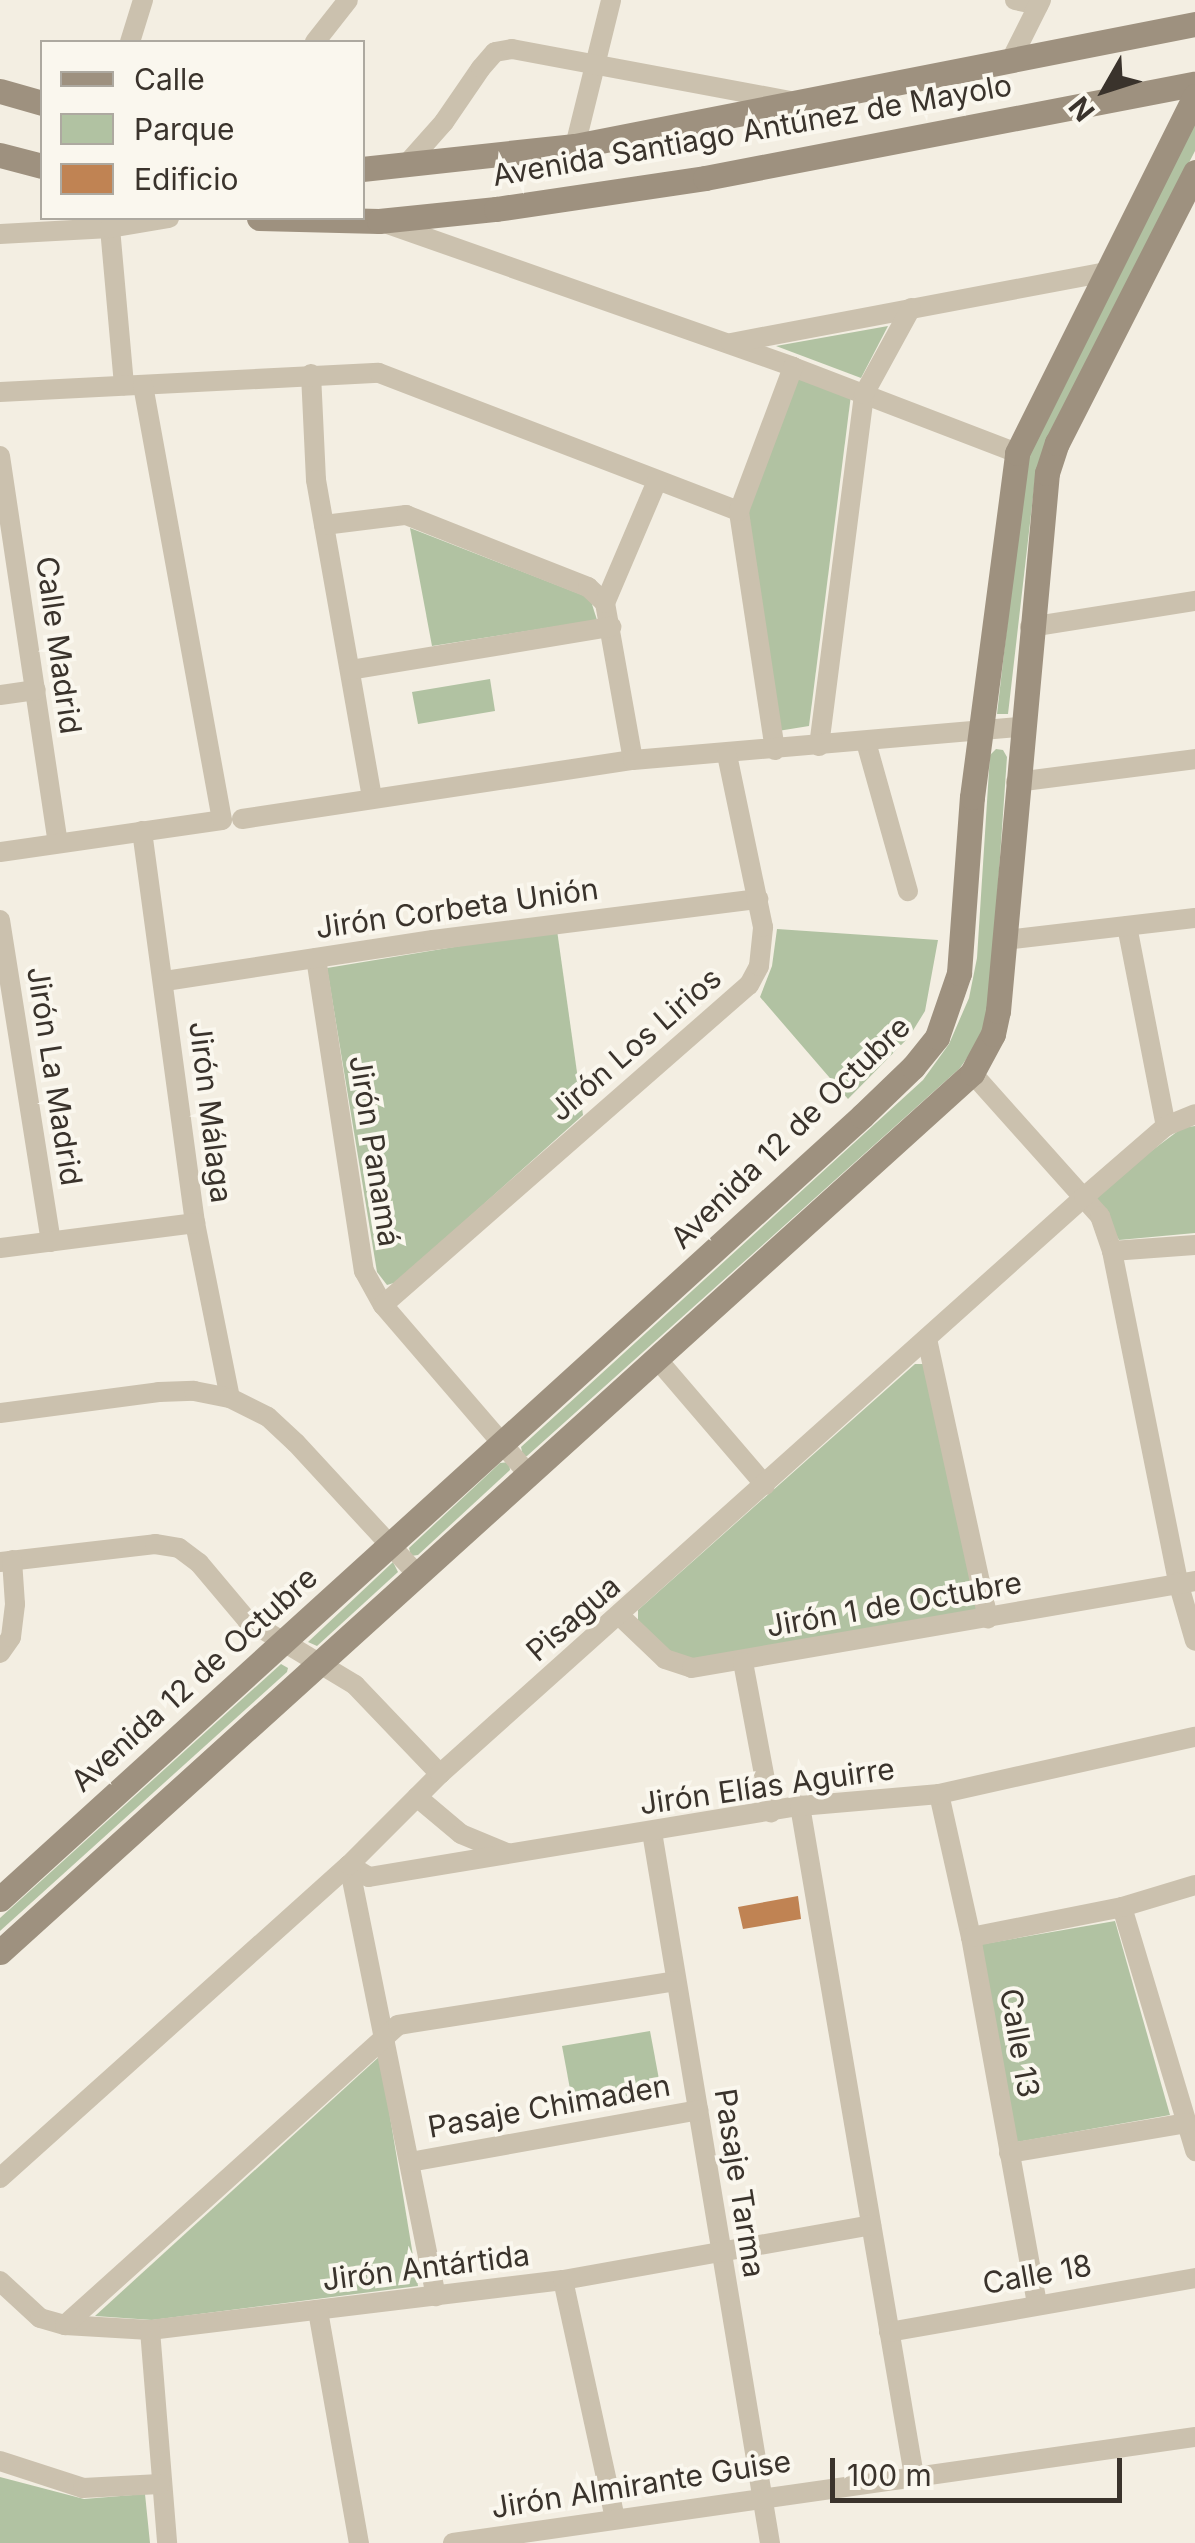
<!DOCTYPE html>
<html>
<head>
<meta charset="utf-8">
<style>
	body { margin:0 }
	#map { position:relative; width:1195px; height:2543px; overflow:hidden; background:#f3eee2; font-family:Inter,sans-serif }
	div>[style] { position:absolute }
	.green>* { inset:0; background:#b1c2a2 }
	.building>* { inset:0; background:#c08353 }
	.street>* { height:20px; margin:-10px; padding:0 10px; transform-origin:10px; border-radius:10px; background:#cbc1ae }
	.secondary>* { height:25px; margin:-12.5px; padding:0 12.5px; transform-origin:12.5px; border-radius:12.5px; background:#9e917f }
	span { translate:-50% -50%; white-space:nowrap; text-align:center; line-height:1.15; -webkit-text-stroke:8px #faf7ee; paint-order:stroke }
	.street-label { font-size:30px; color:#3a332c }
	.legend { position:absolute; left:40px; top:40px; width:325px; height:180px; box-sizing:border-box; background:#faf7ee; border:2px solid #ada9a0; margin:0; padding:12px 18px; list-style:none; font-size:30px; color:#3a332c }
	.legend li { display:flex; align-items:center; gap:20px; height:50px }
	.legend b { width:50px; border:2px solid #ada9a0 }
	.north { position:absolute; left:1055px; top:40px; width:100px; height:100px; -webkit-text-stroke:8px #faf7ee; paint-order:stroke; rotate:231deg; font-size:28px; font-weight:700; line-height:40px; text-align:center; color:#3a332c }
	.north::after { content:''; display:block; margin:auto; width:35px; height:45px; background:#3a332c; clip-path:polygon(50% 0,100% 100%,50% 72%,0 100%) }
	.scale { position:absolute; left:830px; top:2458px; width:292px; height:45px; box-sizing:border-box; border:5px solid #3a332c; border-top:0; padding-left:12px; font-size:30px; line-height:35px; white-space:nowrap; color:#3a332c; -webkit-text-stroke:8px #faf7ee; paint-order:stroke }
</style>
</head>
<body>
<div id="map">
	<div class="green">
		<i style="clip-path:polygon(1195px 119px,1195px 151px,1046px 441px,1036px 471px,1008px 714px,997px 714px,1025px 469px,1035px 438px)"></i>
		<i style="clip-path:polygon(888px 326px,861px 378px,776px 346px)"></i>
		<i style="clip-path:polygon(796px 376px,851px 395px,809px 726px,778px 731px,747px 507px)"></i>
		<i style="clip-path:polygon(410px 528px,590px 598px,597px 620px,432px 646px)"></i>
		<i style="clip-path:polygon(490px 679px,495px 711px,418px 724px,412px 692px)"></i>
		<i style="clip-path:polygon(996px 749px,1003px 750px,1007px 757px,990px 1000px,981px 1038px,960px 1068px,527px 1456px,523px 1456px,521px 1447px,923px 1080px,949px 1044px,969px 998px,977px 958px,990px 755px)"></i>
		<i style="clip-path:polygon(777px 929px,938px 940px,925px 1011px,909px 1037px,848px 1099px,760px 997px,772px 966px)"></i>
		<i style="clip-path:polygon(557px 930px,583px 1115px,397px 1282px,387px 1285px,377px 1272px,327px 968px)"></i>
		<i style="clip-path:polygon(1195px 1126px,1195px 1233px,1119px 1240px,1094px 1194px,1182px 1128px)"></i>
		<i style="clip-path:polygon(915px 1364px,926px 1364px,978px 1612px,695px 1661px,669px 1654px,638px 1626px,638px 1610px)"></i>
		<i style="clip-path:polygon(509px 1462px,510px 1470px,418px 1555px,411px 1556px,409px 1548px,500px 1463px)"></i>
		<i style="clip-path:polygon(393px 1562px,398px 1572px,317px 1646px,308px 1642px)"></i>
		<i style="clip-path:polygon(281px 1664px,288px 1668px,287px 1672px,0 1931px,0 1918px)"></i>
		<i style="clip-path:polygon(1115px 1921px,1170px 2115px,1017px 2142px,978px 1945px)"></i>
		<i style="clip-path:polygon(650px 2031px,661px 2090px,573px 2105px,562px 2046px)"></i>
		<i style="clip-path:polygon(380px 2056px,418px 2286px,152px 2320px,95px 2316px)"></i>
		<i style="clip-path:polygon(0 2477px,84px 2499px,145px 2494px,150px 2543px,0 2543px)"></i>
	</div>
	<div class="building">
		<i style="clip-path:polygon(798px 1896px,801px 1919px,743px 1929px,738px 1907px)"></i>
	</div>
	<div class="street">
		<i style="left:1015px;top:0;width:24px;rotate:12deg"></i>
		<i style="left:130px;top:42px;width:44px;rotate:-72.8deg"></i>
		<i style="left:315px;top:42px;width:53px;rotate:-51.8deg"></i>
		<i style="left:1011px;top:60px;width:67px;rotate:-63.4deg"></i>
		<i style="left:575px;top:146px;width:150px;rotate:-76.1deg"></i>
		<i style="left:405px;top:166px;width:59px;rotate:-48.4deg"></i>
		<i style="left:444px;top:122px;width:65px;rotate:-55.6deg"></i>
		<i style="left:481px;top:68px;width:21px;rotate:-49deg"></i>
		<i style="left:495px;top:52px;width:17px;rotate:-10deg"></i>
		<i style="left:512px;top:49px;width:282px;rotate:10.6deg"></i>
		<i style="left:385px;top:223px;width:433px;rotate:19.4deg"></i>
		<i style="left:793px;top:367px;width:240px;rotate:21deg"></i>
		<i style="left:110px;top:228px;width:158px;rotate:84.9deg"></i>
		<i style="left:0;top:234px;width:110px;rotate:-3.1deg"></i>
		<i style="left:110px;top:228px;width:60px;rotate:-9.6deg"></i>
		<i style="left:731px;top:343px;width:383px;rotate:-10.7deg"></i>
		<i style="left:311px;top:374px;width:106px;rotate:87.3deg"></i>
		<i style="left:316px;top:480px;width:323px;rotate:80deg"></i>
		<i style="left:0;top:392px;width:379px;rotate:-2.9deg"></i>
		<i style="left:379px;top:373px;width:386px;rotate:21deg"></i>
		<i style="left:0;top:456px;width:391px;rotate:81.5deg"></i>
		<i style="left:324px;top:525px;width:83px;rotate:-7deg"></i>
		<i style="left:406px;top:515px;width:196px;rotate:21.6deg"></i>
		<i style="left:588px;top:587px;width:23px;rotate:43deg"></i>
		<i style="left:605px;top:603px;width:159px;rotate:79.9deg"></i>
		<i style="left:605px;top:603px;width:133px;rotate:-66.9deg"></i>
		<i style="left:1030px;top:627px;width:167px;rotate:-9deg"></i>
		<i style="left:350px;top:670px;width:265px;rotate:-9.4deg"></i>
		<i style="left:0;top:695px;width:36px;rotate:-8deg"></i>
		<i style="left:866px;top:742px;width:155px;rotate:74.3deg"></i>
		<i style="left:819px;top:746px;width:355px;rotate:-82.7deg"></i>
		<i style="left:864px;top:394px;width:98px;rotate:-61.3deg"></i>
		<i style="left:775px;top:750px;width:242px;rotate:-98.6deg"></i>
		<i style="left:739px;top:511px;width:154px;rotate:-69.4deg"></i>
		<i style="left:1016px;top:782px;width:180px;rotate:-7.3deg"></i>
		<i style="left:242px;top:819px;width:395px;rotate:-8.6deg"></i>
		<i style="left:633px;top:760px;width:389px;rotate:-4.9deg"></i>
		<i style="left:142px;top:831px;width:396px;rotate:82.3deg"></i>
		<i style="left:195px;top:1223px;width:178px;rotate:78.7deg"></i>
		<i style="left:0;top:852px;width:224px;rotate:-8.2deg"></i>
		<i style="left:222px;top:820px;width:442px;rotate:-100.3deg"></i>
		<i style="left:0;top:920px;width:326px;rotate:81deg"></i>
		<i style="left:1127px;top:926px;width:204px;rotate:79deg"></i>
		<i style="left:1005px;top:940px;width:191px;rotate:-6.6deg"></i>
		<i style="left:316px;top:958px;width:317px;rotate:81.3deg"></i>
		<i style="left:364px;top:1271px;width:39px;rotate:61deg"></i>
		<i style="left:383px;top:1305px;width:224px;rotate:49.3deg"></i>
		<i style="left:165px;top:981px;width:271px;rotate:-8.7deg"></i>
		<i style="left:433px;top:940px;width:328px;rotate:-7.2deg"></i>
		<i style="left:972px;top:1073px;width:192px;rotate:48.2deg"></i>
		<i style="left:1100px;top:1216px;width:37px;rotate:71deg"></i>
		<i style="left:1112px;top:1251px;width:338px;rotate:78.7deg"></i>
		<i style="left:1178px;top:1582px;width:61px;rotate:73.9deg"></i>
		<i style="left:0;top:1248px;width:197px;rotate:-7.3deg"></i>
		<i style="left:1112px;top:1251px;width:83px;rotate:-4.1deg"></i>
		<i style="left:383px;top:1305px;width:486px;rotate:-41.2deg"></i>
		<i style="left:749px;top:985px;width:21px;rotate:-62deg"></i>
		<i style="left:759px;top:966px;width:39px;rotate:-84deg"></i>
		<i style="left:763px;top:927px;width:176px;rotate:-101.8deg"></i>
		<i style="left:927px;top:1339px;width:286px;rotate:77.7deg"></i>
		<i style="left:657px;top:1359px;width:166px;rotate:49.4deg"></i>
		<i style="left:0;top:1413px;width:160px;rotate:-7.5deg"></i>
		<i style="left:159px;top:1392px;width:35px;rotate:-2deg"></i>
		<i style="left:194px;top:1391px;width:37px;rotate:11deg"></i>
		<i style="left:230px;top:1398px;width:42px;rotate:26.6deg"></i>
		<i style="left:268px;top:1417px;width:38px;rotate:43deg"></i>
		<i style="left:296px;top:1443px;width:180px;rotate:47.3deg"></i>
		<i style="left:0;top:1562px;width:156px;rotate:-6.6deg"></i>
		<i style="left:155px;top:1544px;width:24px;rotate:9deg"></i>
		<i style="left:179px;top:1548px;width:25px;rotate:37deg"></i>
		<i style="left:199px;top:1563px;width:75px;rotate:49.9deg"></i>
		<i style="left:247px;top:1620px;width:126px;rotate:31deg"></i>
		<i style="left:355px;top:1685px;width:123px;rotate:46.3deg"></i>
		<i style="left:620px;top:1616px;width:62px;rotate:43.7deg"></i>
		<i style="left:665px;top:1659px;width:28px;rotate:18deg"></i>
		<i style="left:692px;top:1668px;width:510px;rotate:-9.81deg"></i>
		<i style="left:0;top:1653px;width:19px;rotate:-55deg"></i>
		<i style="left:11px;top:1637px;width:33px;rotate:-83deg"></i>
		<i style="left:15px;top:1604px;width:44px;rotate:-93.9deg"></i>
		<i style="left:743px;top:1662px;width:153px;rotate:79.4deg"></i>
		<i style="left:939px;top:1794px;width:147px;rotate:77.4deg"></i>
		<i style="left:971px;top:1937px;width:373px;rotate:79.8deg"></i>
		<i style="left:417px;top:1797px;width:57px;rotate:40.1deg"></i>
		<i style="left:461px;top:1834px;width:50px;rotate:22.4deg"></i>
		<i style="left:800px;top:1806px;width:680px;rotate:80.34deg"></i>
		<i style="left:652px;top:1832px;width:721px;rotate:80.58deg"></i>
		<i style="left:349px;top:1865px;width:23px;rotate:31deg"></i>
		<i style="left:369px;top:1877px;width:437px;rotate:-9.4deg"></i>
		<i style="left:800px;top:1806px;width:140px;rotate:-4.9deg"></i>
		<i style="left:939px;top:1794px;width:262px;rotate:-12.6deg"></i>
		<i style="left:349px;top:1865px;width:440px;rotate:78.6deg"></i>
		<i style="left:1122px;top:1907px;width:255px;rotate:73.3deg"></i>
		<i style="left:971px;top:1937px;width:154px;rotate:-11.2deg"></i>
		<i style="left:1122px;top:1907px;width:76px;rotate:-16.8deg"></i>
		<i style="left:1009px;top:2153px;width:181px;rotate:-9.6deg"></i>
		<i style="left:410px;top:2162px;width:293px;rotate:-10.2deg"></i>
		<i style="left:0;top:2178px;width:469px;rotate:-41.9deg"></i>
		<i style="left:349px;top:1865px;width:129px;rotate:-45deg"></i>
		<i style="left:440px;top:1774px;width:865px;rotate:-41.86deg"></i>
		<i style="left:1084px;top:1197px;width:108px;rotate:-40.9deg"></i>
		<i style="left:1166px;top:1126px;width:31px;rotate:-22deg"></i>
		<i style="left:563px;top:2280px;width:244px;rotate:77.7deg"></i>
		<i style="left:0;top:2281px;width:54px;rotate:42.8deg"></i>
		<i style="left:40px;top:2318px;width:26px;rotate:16deg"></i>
		<i style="left:65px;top:2325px;width:85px;rotate:3.4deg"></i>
		<i style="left:150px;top:2330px;width:416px;rotate:-6.9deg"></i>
		<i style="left:563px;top:2280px;width:313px;rotate:-10.1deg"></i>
		<i style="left:318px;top:2311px;width:236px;rotate:80deg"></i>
		<i style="left:65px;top:2325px;width:448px;rotate:-42deg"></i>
		<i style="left:398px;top:2025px;width:281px;rotate:-9deg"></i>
		<i style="left:150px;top:2330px;width:214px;rotate:85.4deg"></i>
		<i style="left:889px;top:2332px;width:311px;rotate:-10deg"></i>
		<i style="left:0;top:2461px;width:87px;rotate:18deg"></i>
		<i style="left:83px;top:2488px;width:77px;rotate:-3deg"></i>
		<i style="left:453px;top:2543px;width:750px;rotate:-8.13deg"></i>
	</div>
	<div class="secondary">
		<i style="left:0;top:91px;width:44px;rotate:15.9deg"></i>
		<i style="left:0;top:155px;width:43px;rotate:14.7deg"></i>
		<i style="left:362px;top:169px;width:214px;rotate:-6.2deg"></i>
		<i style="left:575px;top:146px;width:632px;rotate:-11.13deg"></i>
		<i style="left:259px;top:218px;width:120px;rotate:1.4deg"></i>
		<i style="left:379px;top:221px;width:118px;rotate:-5.9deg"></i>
		<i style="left:496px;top:209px;width:211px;rotate:-8.4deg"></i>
		<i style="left:705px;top:178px;width:499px;rotate:-10.9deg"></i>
		<i style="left:0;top:1899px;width:1165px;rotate:-42.25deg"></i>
		<i style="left:862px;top:1116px;width:71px;rotate:-43.9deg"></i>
		<i style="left:913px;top:1067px;width:38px;rotate:-51deg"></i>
		<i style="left:937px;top:1037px;width:68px;rotate:-71deg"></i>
		<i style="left:959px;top:973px;width:176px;rotate:-85.8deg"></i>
		<i style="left:972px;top:797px;width:347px;rotate:-82.5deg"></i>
		<i style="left:1017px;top:453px;width:399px;rotate:-63.5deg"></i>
		<i style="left:0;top:1952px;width:1311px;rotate:-42.12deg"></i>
		<i style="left:972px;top:1073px;width:44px;rotate:-61.7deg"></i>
		<i style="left:993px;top:1034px;width:24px;rotate:-78deg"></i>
		<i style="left:998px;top:1011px;width:540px;rotate:-84.8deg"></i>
		<i style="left:1047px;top:473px;width:32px;rotate:-72deg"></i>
		<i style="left:1057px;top:443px;width:304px;rotate:-63deg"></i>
	</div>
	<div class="street-label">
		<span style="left:752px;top:130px;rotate:-10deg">Avenida Santiago Antúnez de Mayolo</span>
		<span style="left:59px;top:645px;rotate:82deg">Calle Madrid</span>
		<span style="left:457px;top:908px;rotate:-8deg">Jirón Corbeta Unión</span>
		<span style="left:635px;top:1044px;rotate:-41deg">Jirón Los Lirios</span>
		<span style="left:55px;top:1076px;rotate:81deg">Jirón La Madrid</span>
		<span style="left:211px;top:1112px;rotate:83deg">Jirón Málaga</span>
		<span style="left:790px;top:1132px;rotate:-44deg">Avenida 12 de Octubre</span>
		<span style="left:375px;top:1151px;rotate:81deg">Jirón Panamá</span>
		<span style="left:894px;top:1604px;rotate:-10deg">Jirón 1 de Octubre</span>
		<span style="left:573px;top:1618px;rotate:-41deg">Pisagua</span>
		<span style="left:194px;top:1679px;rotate:-42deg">Avenida 12 de Octubre</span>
		<span style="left:767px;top:1786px;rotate:-8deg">Jirón Elías Aguirre</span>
		<span style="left:1020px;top:2043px;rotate:80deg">Calle 13</span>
		<span style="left:549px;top:2106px;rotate:-10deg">Pasaje Chimaden</span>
		<span style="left:740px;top:2183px;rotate:81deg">Pasaje Tarma</span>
		<span style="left:426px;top:2267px;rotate:-7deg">Jirón Antártida</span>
		<span style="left:1037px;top:2274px;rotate:-10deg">Calle 18</span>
		<span style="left:641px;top:2484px;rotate:-9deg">Jirón Almirante Guise</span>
	</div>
	<ul class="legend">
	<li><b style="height:12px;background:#9e917f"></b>Calle</li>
	<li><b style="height:28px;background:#b1c2a2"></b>Parque</li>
	<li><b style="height:28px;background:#c08353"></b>Edificio</li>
	</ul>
	<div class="north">N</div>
	<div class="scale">100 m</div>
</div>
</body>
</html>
